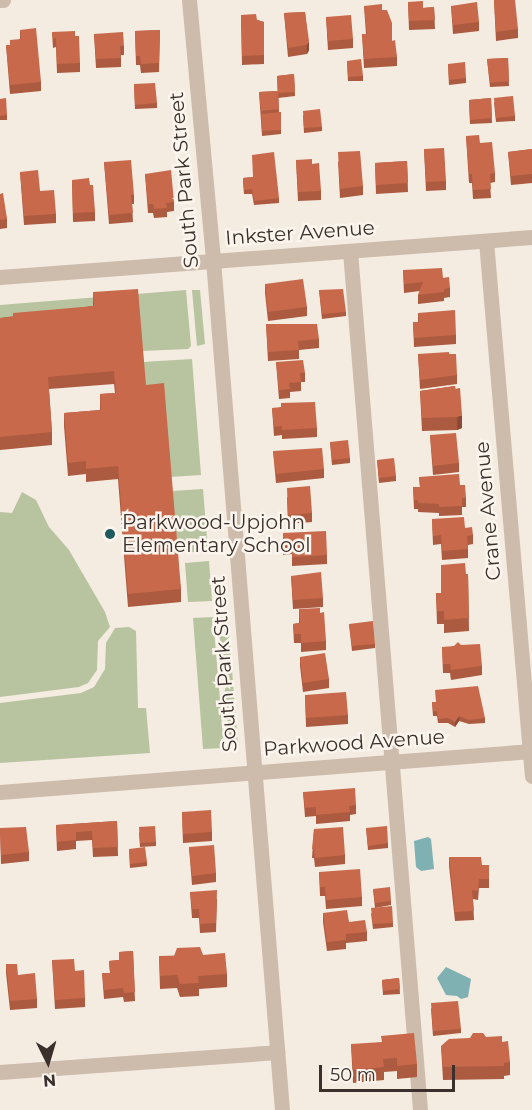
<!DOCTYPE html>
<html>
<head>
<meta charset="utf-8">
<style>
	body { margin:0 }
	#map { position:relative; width:532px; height:1110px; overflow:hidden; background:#f4ebe1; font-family:Montserrat,sans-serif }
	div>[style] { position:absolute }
	.green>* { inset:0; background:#b8c4a0 }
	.water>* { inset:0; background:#7fb0b2 }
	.minor>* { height:15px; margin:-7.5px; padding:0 7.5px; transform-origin:7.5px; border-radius:7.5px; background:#cdbbac }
	.wall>* { inset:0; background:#ac5a40 }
	.shaded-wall>* { inset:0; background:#8c4a34 }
	.building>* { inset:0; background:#c8694b }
	.dots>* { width:16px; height:16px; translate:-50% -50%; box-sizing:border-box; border:3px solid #fbf5ee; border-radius:50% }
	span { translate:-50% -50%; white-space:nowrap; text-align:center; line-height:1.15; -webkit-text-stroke:5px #fbf5ee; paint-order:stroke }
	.street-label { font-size:20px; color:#3b302b }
	.poi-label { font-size:20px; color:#3b302b }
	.left { translate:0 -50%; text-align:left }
	.north { position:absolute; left:18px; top:1032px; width:60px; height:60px; -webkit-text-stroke:4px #fbf5ee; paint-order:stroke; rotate:175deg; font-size:16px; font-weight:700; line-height:24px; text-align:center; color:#3b302b }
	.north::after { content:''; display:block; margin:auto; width:21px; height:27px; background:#3b302b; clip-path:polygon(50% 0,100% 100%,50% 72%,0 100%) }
	.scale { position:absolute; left:319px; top:1065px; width:136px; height:27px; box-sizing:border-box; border:3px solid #3b302b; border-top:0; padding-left:8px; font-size:18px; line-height:21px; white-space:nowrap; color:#3b302b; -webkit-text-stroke:4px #fbf5ee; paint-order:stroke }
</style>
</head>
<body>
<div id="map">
	<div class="green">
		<i style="clip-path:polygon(186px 290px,191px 346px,188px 349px,142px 351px,94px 319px,0 331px,0 305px)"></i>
		<i style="clip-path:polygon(192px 290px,200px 290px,205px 344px,197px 346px)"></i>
		<i style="clip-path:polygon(192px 359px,201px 475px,170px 477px,146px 398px,143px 362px)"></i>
		<i style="clip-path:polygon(203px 489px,208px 551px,177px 553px,172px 491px)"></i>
		<i style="clip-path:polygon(22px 492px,36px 500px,49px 527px,69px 550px,105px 612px,110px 627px,98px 641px,97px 670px,88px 683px,79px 687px,0 697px,0 512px,12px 513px)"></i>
		<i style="clip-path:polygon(209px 561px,212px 601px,188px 602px,185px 563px)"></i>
		<i style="clip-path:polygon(213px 617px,224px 748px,203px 749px,193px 618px)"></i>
		<i style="clip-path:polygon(218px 617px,228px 619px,238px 746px,230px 747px)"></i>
		<i style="clip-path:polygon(129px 627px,136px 631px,138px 708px,146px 708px,150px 753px,0 763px,0 703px,81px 693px,94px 687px,105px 669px,106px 643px,115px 628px)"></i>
	</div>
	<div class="water">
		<i style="clip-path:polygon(428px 837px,431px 839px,434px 869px,421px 871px,416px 867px,414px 841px)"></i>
		<i style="clip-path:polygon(446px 967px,471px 979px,468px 997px,461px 999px,457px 996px,446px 995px,437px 978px)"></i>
	</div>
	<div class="minor">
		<i style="left:0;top:0;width:3px"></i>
		<i style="left:189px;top:0;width:261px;rotate:84.7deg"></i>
		<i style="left:213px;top:260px;width:853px;rotate:85.36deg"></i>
		<i style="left:486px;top:241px;width:537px;rotate:85.09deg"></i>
		<i style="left:350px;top:251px;width:862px;rotate:85.34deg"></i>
		<i style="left:0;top:277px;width:534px;rotate:-4.3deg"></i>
		<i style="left:0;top:792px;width:534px;rotate:-4.41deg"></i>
		<i style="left:0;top:1072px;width:278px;rotate:-4.1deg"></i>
	</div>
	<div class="wall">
		<i style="clip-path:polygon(494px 0,518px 29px,518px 38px,496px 41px)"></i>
		<i style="clip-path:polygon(408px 2px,423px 8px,434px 7px,435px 29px,409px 30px)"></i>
		<i style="clip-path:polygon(364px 6px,382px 10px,397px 57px,397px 66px,364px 68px,362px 34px,366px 34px)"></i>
		<i style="clip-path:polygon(451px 6px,479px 22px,479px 31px,453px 34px)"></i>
		<i style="clip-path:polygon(305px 12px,309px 50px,307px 54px,288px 57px,284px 13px)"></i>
		<i style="clip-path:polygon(241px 15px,264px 22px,264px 64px,242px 65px)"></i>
		<i style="clip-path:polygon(326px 17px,353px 39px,353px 48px,328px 50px)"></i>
		<i style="clip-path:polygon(20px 30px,41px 82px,41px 91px,10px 94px,6px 45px,10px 45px,20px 39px)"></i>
		<i style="clip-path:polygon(160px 30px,159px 72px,141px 73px,140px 65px,136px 65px,135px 31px)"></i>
		<i style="clip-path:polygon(52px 32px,80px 63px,80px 72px,57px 73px,56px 47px,53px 48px)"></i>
		<i style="clip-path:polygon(94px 34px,124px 46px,124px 55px,121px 55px,121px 67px,96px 68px)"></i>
		<i style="clip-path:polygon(508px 58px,509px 86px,490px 87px,487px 59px)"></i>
		<i style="clip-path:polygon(347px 61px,363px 76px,363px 81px,348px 81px)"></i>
		<i style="clip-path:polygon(448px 64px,466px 78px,466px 83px,449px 85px)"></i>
		<i style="clip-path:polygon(294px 74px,295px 96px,278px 98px,277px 76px)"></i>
		<i style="clip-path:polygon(134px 84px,157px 103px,157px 108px,135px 109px)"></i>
		<i style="clip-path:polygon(278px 91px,279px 112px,281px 112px,281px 134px,262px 136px,259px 92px)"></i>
		<i style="clip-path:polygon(491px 98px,492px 123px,470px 124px,469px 100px)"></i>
		<i style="clip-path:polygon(0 99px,7px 115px,7px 120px,0 120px)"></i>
		<i style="clip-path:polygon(494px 102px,515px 116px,515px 121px,496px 122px)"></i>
		<i style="clip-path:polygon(303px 115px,322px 127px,322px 131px,304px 133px)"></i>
		<i style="clip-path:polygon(466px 136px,480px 143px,495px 173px,495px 182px,490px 183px,491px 198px,473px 199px,472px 183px,469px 183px)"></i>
		<i style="clip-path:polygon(424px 149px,446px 181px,446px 190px,426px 191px)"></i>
		<i style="clip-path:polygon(532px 149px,532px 183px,511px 185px,508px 152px)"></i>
		<i style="clip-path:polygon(296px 160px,312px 164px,321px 191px,321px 200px,298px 201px)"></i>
		<i style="clip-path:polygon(338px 161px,363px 186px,363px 195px,340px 198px)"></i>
		<i style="clip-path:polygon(407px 161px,408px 192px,376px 194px,375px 163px)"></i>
		<i style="clip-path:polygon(104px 162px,134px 195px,134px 204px,132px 204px,133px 222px,109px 224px)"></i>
		<i style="clip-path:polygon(20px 172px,40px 191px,56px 214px,56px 223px,24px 225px)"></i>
		<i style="clip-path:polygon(145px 174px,174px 202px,174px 211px,167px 212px,167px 217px,154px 218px,153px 213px,148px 213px)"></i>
		<i style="clip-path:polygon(253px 177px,279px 198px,279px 203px,254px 205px,252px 194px,244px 194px,243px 182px,243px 178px)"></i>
		<i style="clip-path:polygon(72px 180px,90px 185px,95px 212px,95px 221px,73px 222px)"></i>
		<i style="clip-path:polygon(0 194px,7px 219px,7px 228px,0 229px)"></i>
		<i style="clip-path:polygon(403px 270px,443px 278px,450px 288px,450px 297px,444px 298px,444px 301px,418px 304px,418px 295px,420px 291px,404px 293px)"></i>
		<i style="clip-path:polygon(265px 284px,307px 307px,307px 316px,268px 321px,265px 293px)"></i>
		<i style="clip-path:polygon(319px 290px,346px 312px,346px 316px,322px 319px)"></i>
		<i style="clip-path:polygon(93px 292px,146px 385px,181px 589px,181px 602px,128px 607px,118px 479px,86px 482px,86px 474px,68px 476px,64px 426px,64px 413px,100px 410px,100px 394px,115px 393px,114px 384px,49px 389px,52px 432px,52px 445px,0 450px,0 318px,93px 306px)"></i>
		<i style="clip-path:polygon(418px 313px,456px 335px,456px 344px,414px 347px,413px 322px,418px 322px)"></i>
		<i style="clip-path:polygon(266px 324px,319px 339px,319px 348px,299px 350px,299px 359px,268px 361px)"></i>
		<i style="clip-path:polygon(418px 354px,449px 354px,457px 375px,457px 384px,420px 389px)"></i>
		<i style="clip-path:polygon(276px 362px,305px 373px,305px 382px,301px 382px,301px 391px,290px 392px,290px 398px,279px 399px)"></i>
		<i style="clip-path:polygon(455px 386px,462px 428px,457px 430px,422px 431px,420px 391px)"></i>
		<i style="clip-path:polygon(272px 408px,317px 428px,317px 437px,282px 439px,282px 435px,274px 436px)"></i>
		<i style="clip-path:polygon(430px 435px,459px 463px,459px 472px,433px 475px)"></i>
		<i style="clip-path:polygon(330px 442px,350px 458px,350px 463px,332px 465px)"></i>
		<i style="clip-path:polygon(273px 451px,324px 469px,324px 478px,276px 483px)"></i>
		<i style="clip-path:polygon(377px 460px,396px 476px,396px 481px,379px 483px)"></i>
		<i style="clip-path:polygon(419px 477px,460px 485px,466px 498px,466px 507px,462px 507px,462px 515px,439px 516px,439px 513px,418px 512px,418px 509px,414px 509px,413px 487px,420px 487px)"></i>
		<i style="clip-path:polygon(287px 497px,312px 513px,312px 522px,288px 524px)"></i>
		<i style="clip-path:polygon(432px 519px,465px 528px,473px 535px,473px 544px,468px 545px,468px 558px,442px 560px,441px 544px,433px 545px)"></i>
		<i style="clip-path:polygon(283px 533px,327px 555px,327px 564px,292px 566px,292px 554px,283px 555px)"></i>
		<i style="clip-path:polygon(466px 574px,468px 574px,469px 631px,444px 633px,444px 624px,437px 624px,436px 593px,441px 593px)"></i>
		<i style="clip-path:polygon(291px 576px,323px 598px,323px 607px,293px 609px)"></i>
		<i style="clip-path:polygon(299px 609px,326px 641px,326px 650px,301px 652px,301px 643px,294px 643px,293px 624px,299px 623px)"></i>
		<i style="clip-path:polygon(349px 624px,375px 644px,375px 648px,352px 651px)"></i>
		<i style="clip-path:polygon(442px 647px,482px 666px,482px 675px,451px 680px,450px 673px,443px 673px)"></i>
		<i style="clip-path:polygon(300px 657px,329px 679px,329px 688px,303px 692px,300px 666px)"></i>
		<i style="clip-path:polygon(305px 695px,348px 715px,348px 724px,306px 727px)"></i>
		<i style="clip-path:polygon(432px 702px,485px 718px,485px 723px,469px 724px,459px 721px,455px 727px,448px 723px,438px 723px,437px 716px,433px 716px)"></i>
		<i style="clip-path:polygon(303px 792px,356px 805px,356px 814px,350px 815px,350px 821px,316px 824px,316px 816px,305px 817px)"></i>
		<i style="clip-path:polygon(182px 812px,212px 832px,212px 841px,183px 843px)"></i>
		<i style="clip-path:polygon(117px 821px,118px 856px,93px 857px,92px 840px,76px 841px,76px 849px,57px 851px,56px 825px)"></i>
		<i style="clip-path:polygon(0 828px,29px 852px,29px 861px,1px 864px)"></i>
		<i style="clip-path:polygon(366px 828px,388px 843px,388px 848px,368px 850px)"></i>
		<i style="clip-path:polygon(314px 829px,345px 855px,345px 864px,315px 867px,314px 858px,312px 858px)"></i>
		<i style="clip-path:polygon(139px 832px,156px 842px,156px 846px,140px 847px)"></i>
		<i style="clip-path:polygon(189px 847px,216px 873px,216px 882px,192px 885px)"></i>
		<i style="clip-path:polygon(129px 849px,147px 862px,147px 866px,130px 868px)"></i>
		<i style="clip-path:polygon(449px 857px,482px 865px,489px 865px,489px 888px,479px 888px,478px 900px,473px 899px,474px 920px,455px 921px,449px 866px)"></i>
		<i style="clip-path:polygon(319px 872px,362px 897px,362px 906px,326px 909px,325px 896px,320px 896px)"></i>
		<i style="clip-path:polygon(373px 889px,391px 901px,391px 905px,375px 908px)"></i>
		<i style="clip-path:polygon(190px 892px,217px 899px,216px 932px,200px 933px,199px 918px,192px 918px)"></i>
		<i style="clip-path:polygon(323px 913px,349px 922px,367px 932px,367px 941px,346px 943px,346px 949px,327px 951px,323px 922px)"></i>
		<i style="clip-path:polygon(371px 913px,393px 923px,393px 927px,373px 929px)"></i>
		<i style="clip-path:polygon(133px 951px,135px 1001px,124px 1002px,123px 997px,104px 999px,102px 973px,110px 973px,109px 961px,119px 960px,119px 952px)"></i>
		<i style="clip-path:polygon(203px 955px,227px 974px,227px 987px,199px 989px,199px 996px,180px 997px,177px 988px,160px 989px,159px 956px)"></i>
		<i style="clip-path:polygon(52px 960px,75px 971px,85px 998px,85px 1007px,55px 1009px)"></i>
		<i style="clip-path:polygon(6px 964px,18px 975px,37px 999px,37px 1008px,10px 1010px,6px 973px)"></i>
		<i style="clip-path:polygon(399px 978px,400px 994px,383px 995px,382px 980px)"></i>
		<i style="clip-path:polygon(431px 1008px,461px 1029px,461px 1033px,433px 1036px)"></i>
		<i style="clip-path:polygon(486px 1037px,502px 1042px,510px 1062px,510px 1075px,504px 1076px,504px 1079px,443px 1080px,441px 1046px)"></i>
		<i style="clip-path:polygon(351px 1044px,417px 1064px,417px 1077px,397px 1079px,397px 1071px,384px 1072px,384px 1080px,353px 1083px)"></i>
	</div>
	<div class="shaded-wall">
		<i style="clip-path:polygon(309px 41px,309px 50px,307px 54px,307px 45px)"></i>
		<i style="clip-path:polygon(462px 415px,462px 428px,457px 430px,457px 417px)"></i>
		<i style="clip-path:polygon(459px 716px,459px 721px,455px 727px,455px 722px)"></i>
	</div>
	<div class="building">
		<i style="clip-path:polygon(494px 0,515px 0,518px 29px,496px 32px)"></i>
		<i style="clip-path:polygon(423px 1px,423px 8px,434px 7px,435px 20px,409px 21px,408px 2px)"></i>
		<i style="clip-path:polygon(477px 2px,479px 22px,453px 25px,451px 6px)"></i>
		<i style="clip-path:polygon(382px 4px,382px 10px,387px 10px,392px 23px,392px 41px,395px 40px,397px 57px,364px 59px,362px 34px,367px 34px,364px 6px)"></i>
		<i style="clip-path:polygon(305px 12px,309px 41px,307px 45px,288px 48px,284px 13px)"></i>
		<i style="clip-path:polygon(256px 14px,257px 20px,264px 22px,264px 55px,242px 56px,241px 15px)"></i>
		<i style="clip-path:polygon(351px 15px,353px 39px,328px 41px,326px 17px)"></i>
		<i style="clip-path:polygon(36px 28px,41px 82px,10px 85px,6px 45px,10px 45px,10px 40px,21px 39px,20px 30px)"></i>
		<i style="clip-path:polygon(160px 30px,159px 63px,141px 64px,140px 56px,136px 56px,135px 31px)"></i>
		<i style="clip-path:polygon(75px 31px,75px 36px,79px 36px,80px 63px,57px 64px,56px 38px,53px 39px,52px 32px)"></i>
		<i style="clip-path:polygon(123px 32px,124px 46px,120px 46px,121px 58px,96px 59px,94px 34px)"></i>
		<i style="clip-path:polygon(508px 58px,509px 81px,490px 83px,487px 59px)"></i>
		<i style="clip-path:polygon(361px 59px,363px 76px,348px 77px,347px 61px)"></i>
		<i style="clip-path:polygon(465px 62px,466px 78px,449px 80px,448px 64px)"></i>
		<i style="clip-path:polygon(294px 74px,295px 92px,278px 93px,277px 76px)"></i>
		<i style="clip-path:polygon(155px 83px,157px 103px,135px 105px,134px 84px)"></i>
		<i style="clip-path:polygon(278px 91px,279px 109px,261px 111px,259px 92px)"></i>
		<i style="clip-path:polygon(513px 96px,515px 116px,496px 118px,494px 98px)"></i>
		<i style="clip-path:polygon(6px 98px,7px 115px,0 116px,0 99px)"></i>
		<i style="clip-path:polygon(491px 98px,492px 118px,470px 120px,469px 100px)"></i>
		<i style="clip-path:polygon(320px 109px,322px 127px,304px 128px,303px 111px)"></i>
		<i style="clip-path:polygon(281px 112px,281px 130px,262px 131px,261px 114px)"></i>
		<i style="clip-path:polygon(479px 135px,480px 143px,492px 142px,495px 173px,490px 174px,491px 189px,473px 190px,472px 174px,469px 174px,466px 136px)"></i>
		<i style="clip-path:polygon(444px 148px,446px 181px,426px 182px,424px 149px)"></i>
		<i style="clip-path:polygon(532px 149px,532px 174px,511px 176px,508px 152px)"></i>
		<i style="clip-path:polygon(360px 151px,363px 186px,340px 189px,338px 152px)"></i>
		<i style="clip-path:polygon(274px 152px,279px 198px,254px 201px,252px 189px,244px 190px,243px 178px,253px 177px,252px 155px)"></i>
		<i style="clip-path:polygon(312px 159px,312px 164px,319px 163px,321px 191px,298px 192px,296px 160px)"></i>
		<i style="clip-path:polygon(131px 160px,134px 195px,131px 195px,133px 213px,109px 215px,104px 162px)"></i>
		<i style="clip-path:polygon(407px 161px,408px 183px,376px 185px,375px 163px)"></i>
		<i style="clip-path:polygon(38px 170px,40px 191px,54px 190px,56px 214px,24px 216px,20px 172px)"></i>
		<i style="clip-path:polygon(171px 170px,174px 202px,166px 203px,167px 208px,154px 209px,153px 204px,148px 204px,145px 174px)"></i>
		<i style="clip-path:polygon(89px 178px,90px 185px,93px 185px,95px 212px,73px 213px,72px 180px)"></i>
		<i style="clip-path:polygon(3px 193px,7px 219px,0 220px,0 194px)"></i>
		<i style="clip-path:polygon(442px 268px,443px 278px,449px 277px,450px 288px,444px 289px,444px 292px,418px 295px,423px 282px,404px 284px,403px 270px)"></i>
		<i style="clip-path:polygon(303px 279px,307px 307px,268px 312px,265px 284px)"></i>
		<i style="clip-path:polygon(138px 289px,146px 385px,164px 383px,181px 589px,128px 594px,118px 466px,86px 469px,86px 461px,68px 463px,64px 413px,101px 410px,100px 394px,116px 393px,114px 371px,48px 377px,52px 432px,0 437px,0 318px,13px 317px,13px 313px,94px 306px,93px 292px)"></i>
		<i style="clip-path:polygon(343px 289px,346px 312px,322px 314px,319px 290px)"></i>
		<i style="clip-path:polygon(455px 310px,456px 335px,414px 338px,413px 322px,419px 322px,418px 313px)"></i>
		<i style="clip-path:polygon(266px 324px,317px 324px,319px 339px,298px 341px,299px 350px,268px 352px)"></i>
		<i style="clip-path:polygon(449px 352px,449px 354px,456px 354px,457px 375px,420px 380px,418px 354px)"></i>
		<i style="clip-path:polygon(303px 360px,305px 373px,300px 373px,301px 382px,289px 383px,290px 389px,279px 390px,276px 362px)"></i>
		<i style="clip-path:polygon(455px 386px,455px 389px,460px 388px,462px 415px,457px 417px,422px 418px,420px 391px)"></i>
		<i style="clip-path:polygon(315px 402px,317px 428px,282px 430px,282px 426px,274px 427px,272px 408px,281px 407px,281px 403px)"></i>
		<i style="clip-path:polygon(456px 433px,459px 463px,433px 466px,430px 435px)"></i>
		<i style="clip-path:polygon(348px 440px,350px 458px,332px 460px,330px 442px)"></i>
		<i style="clip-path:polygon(322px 448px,324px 469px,276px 474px,273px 451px)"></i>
		<i style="clip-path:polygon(394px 458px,396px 476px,379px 478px,377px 460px)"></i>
		<i style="clip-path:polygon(459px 474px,460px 485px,465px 485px,466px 498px,462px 498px,462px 506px,439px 507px,439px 504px,418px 503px,418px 500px,414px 500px,413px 487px,420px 487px,419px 477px)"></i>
		<i style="clip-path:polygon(310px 486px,312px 513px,288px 515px,287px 488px)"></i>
		<i style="clip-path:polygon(464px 517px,465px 528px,472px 527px,473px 535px,467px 536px,468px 549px,442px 551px,441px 535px,433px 536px,432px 519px)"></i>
		<i style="clip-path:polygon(326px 531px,327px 555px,292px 557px,292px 545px,283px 546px,283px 533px)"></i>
		<i style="clip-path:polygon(465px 563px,466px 574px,468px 574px,469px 618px,444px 620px,444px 611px,437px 611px,436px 593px,441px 593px,441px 565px)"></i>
		<i style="clip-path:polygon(321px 572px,323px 598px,293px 600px,291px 576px)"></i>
		<i style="clip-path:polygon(320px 608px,320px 613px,324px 612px,326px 641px,301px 643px,301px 634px,294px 634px,293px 624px,300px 623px,299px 609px)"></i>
		<i style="clip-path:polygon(373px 621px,375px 644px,352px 646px,349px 624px)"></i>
		<i style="clip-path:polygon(458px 642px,461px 645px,480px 644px,482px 666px,451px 670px,450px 664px,443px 664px,442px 647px,454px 646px)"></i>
		<i style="clip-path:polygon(325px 653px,329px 679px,303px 683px,300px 657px)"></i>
		<i style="clip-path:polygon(478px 686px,485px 718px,469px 720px,459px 716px,455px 722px,448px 718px,438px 719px,437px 711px,433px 711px,432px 702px,436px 702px,435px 690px)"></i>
		<i style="clip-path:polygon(346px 692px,348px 715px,306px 718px,305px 695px)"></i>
		<i style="clip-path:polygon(355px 788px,356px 805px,349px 806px,350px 812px,316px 815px,316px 807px,305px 808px,303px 792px)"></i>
		<i style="clip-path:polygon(211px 810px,212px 832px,183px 834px,182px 812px)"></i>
		<i style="clip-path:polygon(117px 821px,118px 847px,93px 848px,92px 831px,76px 832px,76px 840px,57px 842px,56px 825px)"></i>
		<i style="clip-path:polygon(155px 826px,156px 842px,140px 843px,139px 827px)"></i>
		<i style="clip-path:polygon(387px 826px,388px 843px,368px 846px,366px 828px)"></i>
		<i style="clip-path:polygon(26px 827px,29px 852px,1px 855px,0 828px)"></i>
		<i style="clip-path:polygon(343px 827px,345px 855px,315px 858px,314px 849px,312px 849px,314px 829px)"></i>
		<i style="clip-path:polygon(214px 845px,216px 873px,192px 876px,189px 847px)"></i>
		<i style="clip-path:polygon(145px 847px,147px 862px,130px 864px,129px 849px)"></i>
		<i style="clip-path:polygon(449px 857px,481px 857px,482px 865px,489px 865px,489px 879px,479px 879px,478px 891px,472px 890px,474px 911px,455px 912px)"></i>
		<i style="clip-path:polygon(360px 869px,362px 897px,326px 900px,325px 887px,320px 887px,319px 872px)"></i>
		<i style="clip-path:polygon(390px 887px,391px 901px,375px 903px,373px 889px)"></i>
		<i style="clip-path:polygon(217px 890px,216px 923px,200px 924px,199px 909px,192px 909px,190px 892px)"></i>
		<i style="clip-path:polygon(392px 906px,393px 923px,373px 924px,371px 908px)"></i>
		<i style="clip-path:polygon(347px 910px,349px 922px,365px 920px,367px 932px,346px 934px,346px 940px,327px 942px,323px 913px)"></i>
		<i style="clip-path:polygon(200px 947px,203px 955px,225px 953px,227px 974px,198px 976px,199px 983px,180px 984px,177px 975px,160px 976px,159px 956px,174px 956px,177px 948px)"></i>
		<i style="clip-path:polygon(133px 951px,135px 992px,124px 993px,123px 988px,104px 990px,102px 973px,110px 973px,109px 961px,119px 960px,119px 952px)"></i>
		<i style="clip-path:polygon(74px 959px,75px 971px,84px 970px,85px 998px,55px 1000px,52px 960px)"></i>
		<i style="clip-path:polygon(6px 964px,17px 964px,18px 975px,35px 973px,37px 999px,10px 1001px)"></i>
		<i style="clip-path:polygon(399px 978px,400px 989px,383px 991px,382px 980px)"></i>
		<i style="clip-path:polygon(458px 1001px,461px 1029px,433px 1031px,431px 1003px)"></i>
		<i style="clip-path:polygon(414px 1033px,417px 1064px,397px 1066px,397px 1058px,383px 1059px,384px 1067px,353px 1070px,351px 1044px,382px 1042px,381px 1036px)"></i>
		<i style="clip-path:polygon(473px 1033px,483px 1033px,486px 1037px,502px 1036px,502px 1042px,508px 1041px,510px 1062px,504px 1063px,504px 1066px,443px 1067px,441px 1046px,449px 1039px,470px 1038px)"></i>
	</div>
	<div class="dots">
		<i style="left:110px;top:534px;background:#1f5a5e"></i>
	</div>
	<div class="street-label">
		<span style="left:184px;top:180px;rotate:-95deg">South Park Street</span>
		<span style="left:300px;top:233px;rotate:-4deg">Inkster Avenue</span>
		<span style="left:488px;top:511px;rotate:-95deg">Crane Avenue</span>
		<span style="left:224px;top:664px;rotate:-94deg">South Park Street</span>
		<span style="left:354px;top:743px;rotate:-4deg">Parkwood Avenue</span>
	</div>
	<div class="poi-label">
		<span class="left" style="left:122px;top:534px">Parkwood-Upjohn<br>Elementary School</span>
	</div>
	<div class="north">N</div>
	<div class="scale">50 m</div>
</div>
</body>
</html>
